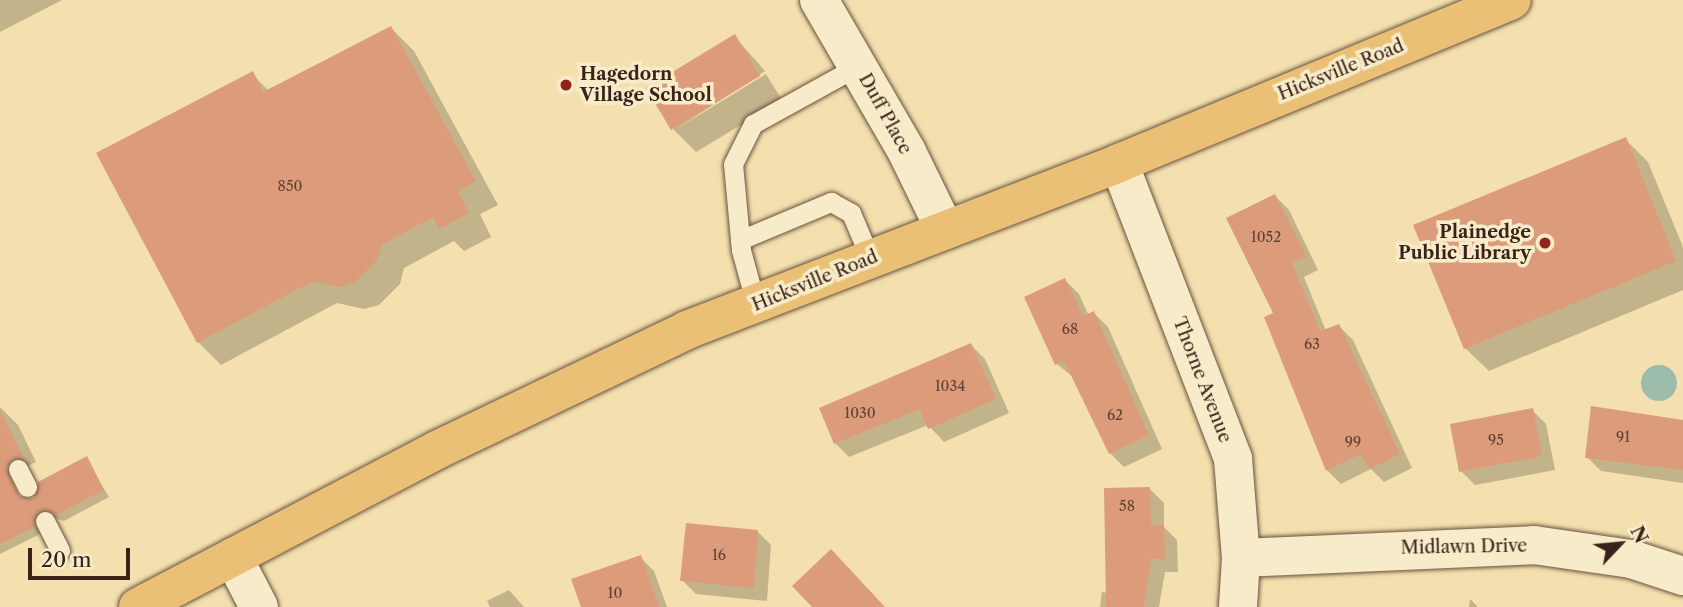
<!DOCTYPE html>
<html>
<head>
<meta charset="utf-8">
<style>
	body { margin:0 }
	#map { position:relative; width:1683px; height:607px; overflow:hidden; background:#f4e0ae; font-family:"Libre Caslon Text",serif }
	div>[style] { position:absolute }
	.water>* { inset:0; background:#9cbdac }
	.round { border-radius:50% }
	.shadow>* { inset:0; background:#0003 }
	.building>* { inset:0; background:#dc9c7b }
	.roads { filter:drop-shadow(0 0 2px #68523e) drop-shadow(0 0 2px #68523e) }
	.lane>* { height:19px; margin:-9.5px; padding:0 9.5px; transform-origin:9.5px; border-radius:9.5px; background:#f8ebca }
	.street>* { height:38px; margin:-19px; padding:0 19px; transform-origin:19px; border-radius:19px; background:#f8ebca }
	.primary>* { height:38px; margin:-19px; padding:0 19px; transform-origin:19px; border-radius:19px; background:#eac077 }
	.dots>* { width:19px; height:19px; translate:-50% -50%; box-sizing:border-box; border:4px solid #f8ebca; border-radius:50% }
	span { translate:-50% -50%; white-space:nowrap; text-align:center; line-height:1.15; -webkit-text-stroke:7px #f8ebca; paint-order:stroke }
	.number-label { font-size:14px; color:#624131 }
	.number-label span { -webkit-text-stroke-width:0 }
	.street-label { font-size:18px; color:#392318 }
	.poi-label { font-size:18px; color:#392318; font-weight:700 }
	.left { translate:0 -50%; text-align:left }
	.right { translate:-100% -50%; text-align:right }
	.north { position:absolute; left:1585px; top:509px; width:70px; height:70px; -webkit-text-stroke:5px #f8ebca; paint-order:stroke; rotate:64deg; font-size:19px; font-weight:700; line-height:28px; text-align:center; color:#392318 }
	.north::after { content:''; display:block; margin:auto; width:24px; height:32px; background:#392318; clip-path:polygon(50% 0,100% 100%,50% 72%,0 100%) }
	.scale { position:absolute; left:28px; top:548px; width:102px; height:32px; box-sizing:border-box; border:4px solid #392318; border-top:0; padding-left:9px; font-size:21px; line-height:24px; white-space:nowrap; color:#392318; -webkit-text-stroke:5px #f8ebca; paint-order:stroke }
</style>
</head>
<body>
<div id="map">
	<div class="water">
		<i class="round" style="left:1641px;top:365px;width:36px;height:36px"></i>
	</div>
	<div class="shadow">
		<i style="clip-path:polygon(0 0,62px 0,0 32px)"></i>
		<i style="clip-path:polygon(391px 28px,414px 51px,498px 205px,480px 214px,491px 237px,464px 251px,454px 241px,404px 268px,400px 284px,379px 305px,364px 309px,337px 303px,221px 365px,198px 342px,252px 74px,269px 91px)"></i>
		<i style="clip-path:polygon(734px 36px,765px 71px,676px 129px,766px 74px,782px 100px,696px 152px,673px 129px)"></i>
		<i style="clip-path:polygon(1625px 139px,1648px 162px,1683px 247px,1683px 290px,1489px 371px,1465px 348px)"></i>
		<i style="clip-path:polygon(1275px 196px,1289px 210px,1318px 270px,1304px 277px,1326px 331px,1339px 326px,1353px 340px,1412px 468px,1384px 482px,1371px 469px,1341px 484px,1327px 470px,1275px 314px)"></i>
		<i style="clip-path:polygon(1065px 280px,1079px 294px,1089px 316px,1094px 313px,1108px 327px,1162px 449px,1124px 467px,1110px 453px,1073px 377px,1057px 364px)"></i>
		<i style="clip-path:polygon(971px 345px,985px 359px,1009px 413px,944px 442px,928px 425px,849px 457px,835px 443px)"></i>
		<i style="clip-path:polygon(0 407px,18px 425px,36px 462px,0 479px)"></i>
		<i style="clip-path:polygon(1532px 410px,1546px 424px,1555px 470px,1475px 485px,1461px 471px)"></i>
		<i style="clip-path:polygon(1683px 423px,1683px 483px,1601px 471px,1587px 457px)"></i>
		<i style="clip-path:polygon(86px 459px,109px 497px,64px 521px,48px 516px,41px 522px,40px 534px,0 554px,0 503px,17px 495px,34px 500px)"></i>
		<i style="clip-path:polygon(1150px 489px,1164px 503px,1164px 527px,1177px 540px,1178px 572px,1165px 572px,1159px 607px,1100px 607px,1102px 592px,1108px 593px)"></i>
		<i style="clip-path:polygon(757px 531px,771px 545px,767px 601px,696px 594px,682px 580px)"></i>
		<i style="clip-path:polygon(640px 557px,654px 571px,667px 607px,582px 607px)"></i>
		<i style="clip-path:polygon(509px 590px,524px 607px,490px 607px,487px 601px)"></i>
		<i style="clip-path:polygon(1470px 599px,1478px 607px,1469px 607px)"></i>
	</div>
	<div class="building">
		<i style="clip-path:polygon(391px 26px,476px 181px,458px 191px,469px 213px,439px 229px,433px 217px,382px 245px,377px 260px,355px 282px,340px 287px,313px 281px,197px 343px,96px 153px,253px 71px,263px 92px)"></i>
		<i style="clip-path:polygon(735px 34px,760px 76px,671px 130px,646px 88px)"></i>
		<i style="clip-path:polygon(1626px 137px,1676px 261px,1464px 349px,1413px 225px)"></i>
		<i style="clip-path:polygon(1275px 194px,1306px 256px,1292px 263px,1320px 331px,1339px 324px,1400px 454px,1369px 469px,1361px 454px,1326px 471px,1264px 317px,1273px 313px,1226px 218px)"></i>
		<i style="clip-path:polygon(1065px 278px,1083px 316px,1094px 311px,1149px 435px,1109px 454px,1064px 361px,1055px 365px,1024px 297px)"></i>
		<i style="clip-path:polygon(971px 343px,996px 399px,928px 429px,920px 409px,834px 444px,819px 408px)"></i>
		<i style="clip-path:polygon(1591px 406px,1683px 420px,1683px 470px,1585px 458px)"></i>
		<i style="clip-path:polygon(1533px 408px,1542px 456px,1459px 472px,1450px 424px)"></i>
		<i style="clip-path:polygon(0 410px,24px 458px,12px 458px,6px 468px,20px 497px,33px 498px,38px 482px,87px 456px,104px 490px,56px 515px,46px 509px,39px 511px,34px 527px,0 544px)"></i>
		<i style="clip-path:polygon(1150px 487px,1151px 525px,1164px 525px,1165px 559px,1151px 559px,1144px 607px,1106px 607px,1104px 488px)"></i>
		<i style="clip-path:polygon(686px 523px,758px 530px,754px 588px,680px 581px)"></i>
		<i style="clip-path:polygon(831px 549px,885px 607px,812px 607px,792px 586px)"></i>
		<i style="clip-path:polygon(641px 555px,659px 607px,581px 607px,571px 579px)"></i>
	</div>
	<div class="roads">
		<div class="lane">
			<i style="left:740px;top:240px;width:99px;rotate:-22.7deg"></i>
			<i style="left:831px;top:202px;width:23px;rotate:29deg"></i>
			<i style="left:851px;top:213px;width:49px;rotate:67.1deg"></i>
			<i style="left:756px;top:305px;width:57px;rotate:-105.3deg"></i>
			<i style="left:741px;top:250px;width:86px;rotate:-95.3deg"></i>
			<i style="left:733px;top:164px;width:45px;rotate:-63.4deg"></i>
			<i style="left:753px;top:124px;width:120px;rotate:-28.9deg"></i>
			<i style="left:18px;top:469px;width:20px;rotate:63deg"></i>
			<i style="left:45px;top:521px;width:33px;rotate:63deg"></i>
		</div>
		<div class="street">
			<i style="left:819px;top:0;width:176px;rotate:59.9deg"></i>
			<i style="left:907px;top:152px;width:87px;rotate:64deg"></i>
			<i style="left:1119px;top:163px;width:317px;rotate:68.9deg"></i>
			<i style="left:1233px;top:459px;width:99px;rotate:85.4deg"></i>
			<i style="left:1241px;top:558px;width:49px;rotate:93.5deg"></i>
			<i style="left:233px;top:557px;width:56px;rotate:62.5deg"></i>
			<i style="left:1241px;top:558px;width:293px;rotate:-2.5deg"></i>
			<i style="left:1534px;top:545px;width:98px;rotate:8.2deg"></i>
			<i style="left:1631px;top:559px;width:55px;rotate:18.1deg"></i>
		</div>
		<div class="primary">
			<i style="left:138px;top:607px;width:338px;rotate:-27.7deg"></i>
			<i style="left:437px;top:450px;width:277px;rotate:-25.6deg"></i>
			<i style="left:687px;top:330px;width:463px;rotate:-21.1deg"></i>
			<i style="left:1119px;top:163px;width:425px;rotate:-22.5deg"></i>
		</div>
	</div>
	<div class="dots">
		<i style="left:566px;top:85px;background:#8f2418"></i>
		<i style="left:1545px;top:243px;background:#8f2418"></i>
	</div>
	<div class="number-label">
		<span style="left:290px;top:186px">850</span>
		<span style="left:1266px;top:237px">1052</span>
		<span style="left:1070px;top:329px">68</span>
		<span style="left:1312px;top:344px">63</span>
		<span style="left:950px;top:386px">1034</span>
		<span style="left:860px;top:413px">1030</span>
		<span style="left:1115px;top:415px">62</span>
		<span style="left:1623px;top:437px">91</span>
		<span style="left:1496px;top:440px">95</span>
		<span style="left:1353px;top:442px">99</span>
		<span style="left:1127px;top:506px">58</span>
		<span style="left:719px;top:555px">16</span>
		<span style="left:615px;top:593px">10</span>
	</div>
	<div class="street-label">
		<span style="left:1341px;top:70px;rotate:-22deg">Hicksville Road</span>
		<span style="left:885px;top:114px;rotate:61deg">Duff Place</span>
		<span style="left:815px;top:281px;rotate:-22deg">Hicksville Road</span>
		<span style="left:1202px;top:380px;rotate:69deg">Thorne Avenue</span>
		<span style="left:1464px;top:547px;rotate:-1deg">Midlawn Drive</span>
	</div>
	<div class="poi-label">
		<span class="left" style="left:580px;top:85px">Hagedorn<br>Village School</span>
		<span class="right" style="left:1531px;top:243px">Plainedge<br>Public Library</span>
	</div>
	<div class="north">N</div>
	<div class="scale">20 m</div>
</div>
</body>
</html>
